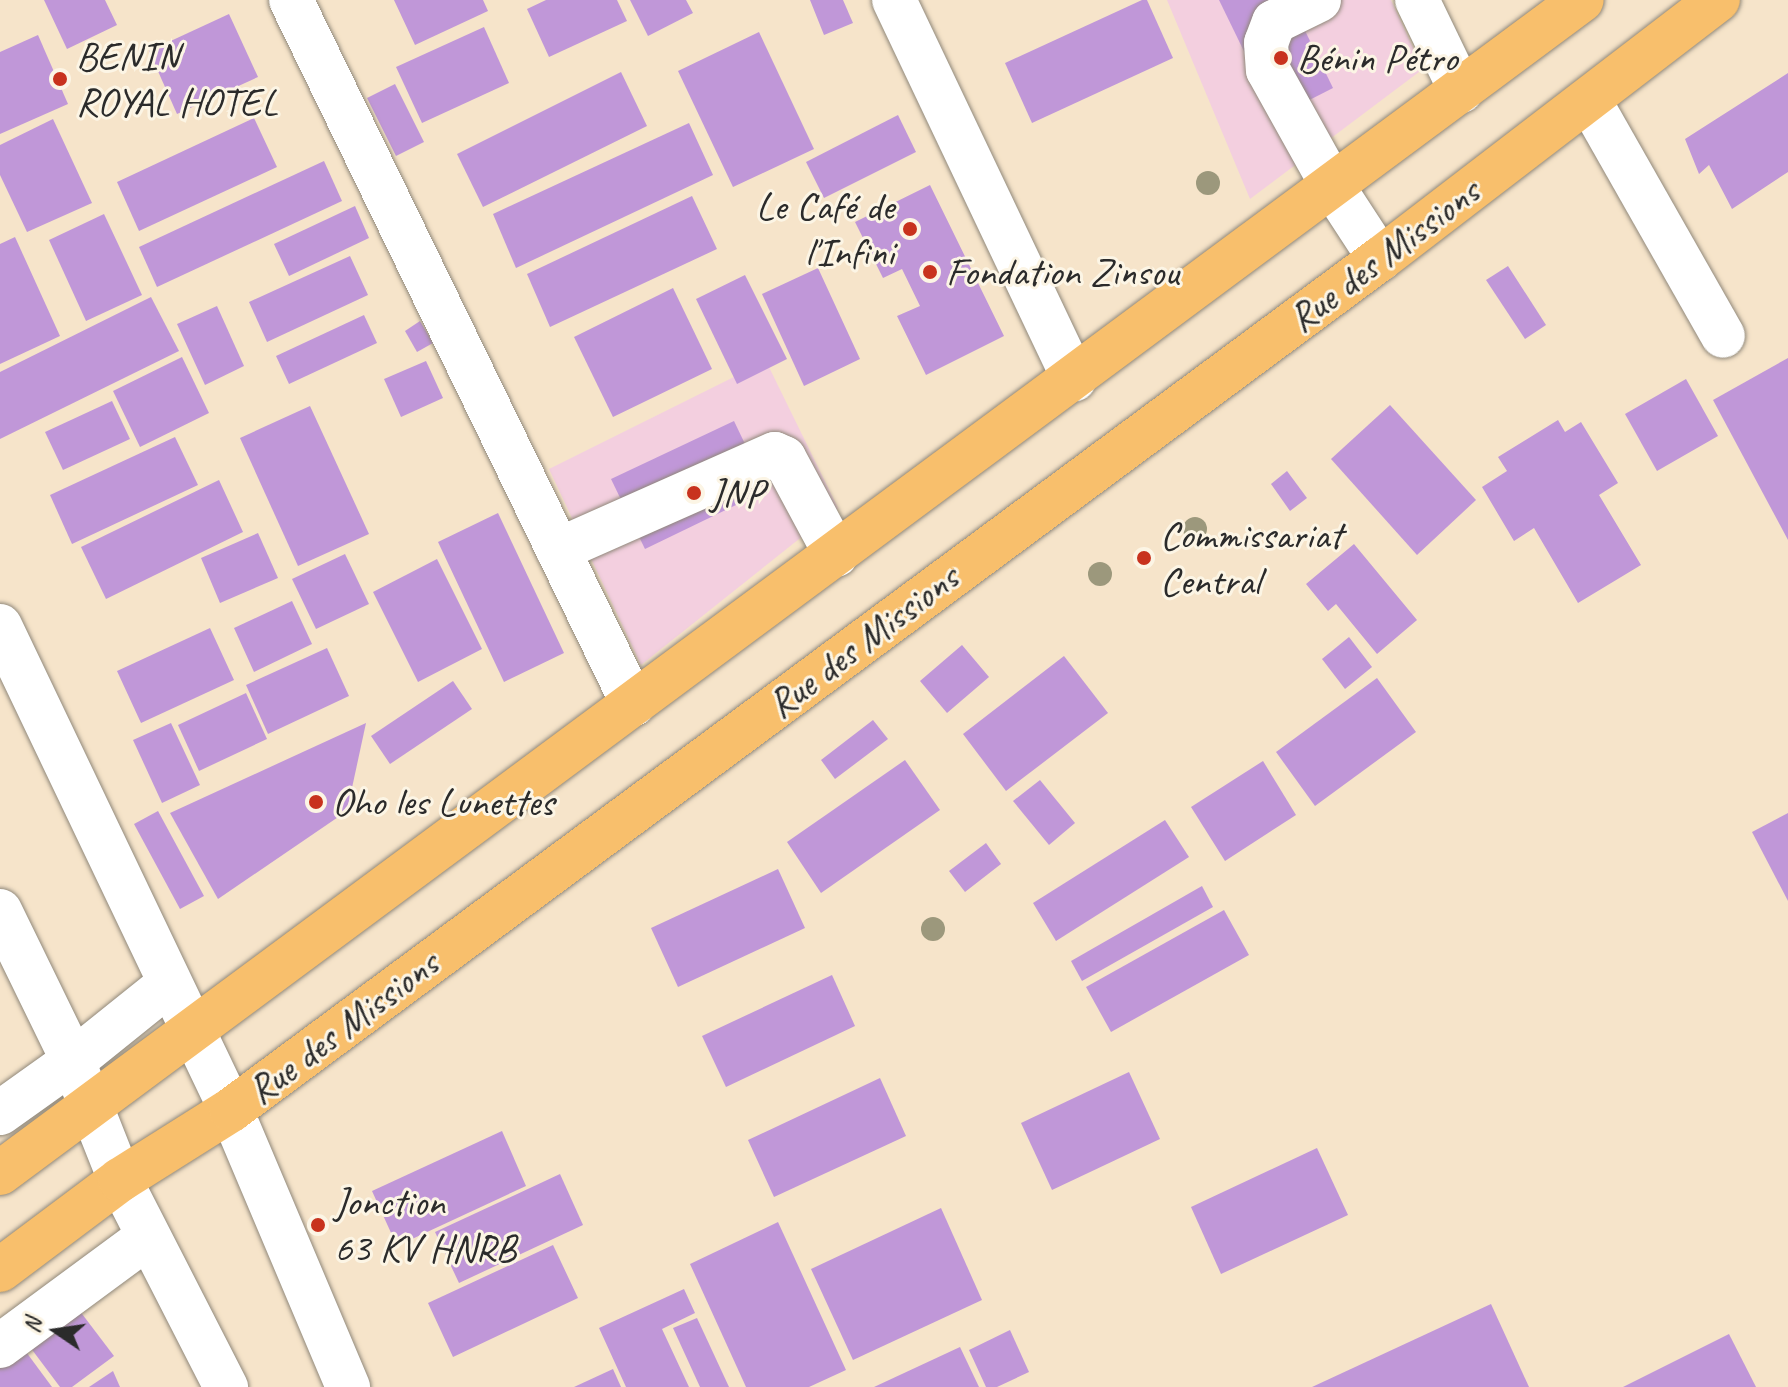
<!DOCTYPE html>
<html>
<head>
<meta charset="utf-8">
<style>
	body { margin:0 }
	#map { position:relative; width:1788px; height:1387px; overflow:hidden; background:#f6e4ca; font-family:Caveat,sans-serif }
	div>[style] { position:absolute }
	.built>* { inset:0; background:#f3cfdf }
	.building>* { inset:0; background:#c097d8 }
	.roads { filter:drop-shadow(0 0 2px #90887a) drop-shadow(0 0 2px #90887a) }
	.minor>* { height:44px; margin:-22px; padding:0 22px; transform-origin:22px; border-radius:22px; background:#fff }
	.highway>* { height:44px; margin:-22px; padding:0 22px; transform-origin:22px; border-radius:22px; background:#f8bf6c }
	.trees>* { width:24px; height:24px; margin:-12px; border-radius:50%; background:#9c987c }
	.dots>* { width:22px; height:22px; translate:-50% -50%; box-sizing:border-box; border:4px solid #fcf5e5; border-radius:50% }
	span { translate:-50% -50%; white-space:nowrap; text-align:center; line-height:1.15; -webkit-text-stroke:6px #fcf5e5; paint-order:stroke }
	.poi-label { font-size:40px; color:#2b2b2b }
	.left { translate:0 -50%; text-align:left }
	.right { translate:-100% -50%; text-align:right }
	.street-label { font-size:40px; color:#2b2b2b }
	.north { position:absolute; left:16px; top:1291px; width:80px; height:80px; -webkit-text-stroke:6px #fcf5e5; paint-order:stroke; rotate:283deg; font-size:22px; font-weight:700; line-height:32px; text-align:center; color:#2b2b2b }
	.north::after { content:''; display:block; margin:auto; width:28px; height:36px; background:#2b2b2b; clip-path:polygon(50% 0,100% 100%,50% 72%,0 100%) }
</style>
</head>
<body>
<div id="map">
	<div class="built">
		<i style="clip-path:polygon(1167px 0,1391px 0,1423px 69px,1250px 199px)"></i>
		<i style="clip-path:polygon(766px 361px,838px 508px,641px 665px,549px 469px)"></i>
	</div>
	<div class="building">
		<i style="clip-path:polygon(44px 0,105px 0,117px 25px,67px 49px)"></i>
		<i style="clip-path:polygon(394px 0,483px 0,488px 11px,415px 45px)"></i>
		<i style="clip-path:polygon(546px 0,617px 0,627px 21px,549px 57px,527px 9px)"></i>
		<i style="clip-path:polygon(630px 0,686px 0,693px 13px,648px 36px)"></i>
		<i style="clip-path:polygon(810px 0,843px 0,853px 23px,824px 35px)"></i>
		<i style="clip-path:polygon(1142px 0,1147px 0,1173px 58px,1032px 123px,1005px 63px)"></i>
		<i style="clip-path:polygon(1219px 0,1290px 0,1333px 88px,1276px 117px)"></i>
		<i style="clip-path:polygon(229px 14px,258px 77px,177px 114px,149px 51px)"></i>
		<i style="clip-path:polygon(484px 27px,509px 83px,422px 123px,396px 67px)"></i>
		<i style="clip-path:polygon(759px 32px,814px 149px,733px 187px,678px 71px)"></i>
		<i style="clip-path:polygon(38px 35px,68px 104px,0 134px,0 52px)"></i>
		<i style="clip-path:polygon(621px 72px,647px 126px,483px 207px,457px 154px)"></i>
		<i style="clip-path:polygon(1788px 73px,1788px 172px,1732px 209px,1709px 165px,1699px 174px,1685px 139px)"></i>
		<i style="clip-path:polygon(395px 84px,424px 142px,396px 156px,367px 98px)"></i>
		<i style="clip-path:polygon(898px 115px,916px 152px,824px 198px,806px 162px)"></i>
		<i style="clip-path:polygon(254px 118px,277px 167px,139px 231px,117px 182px)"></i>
		<i style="clip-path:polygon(53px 119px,92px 203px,27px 232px,0 175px,0 145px)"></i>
		<i style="clip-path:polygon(689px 123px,713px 175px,516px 268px,493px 214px)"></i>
		<i style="clip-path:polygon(324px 161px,342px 201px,157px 287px,139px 247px)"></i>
		<i style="clip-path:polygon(930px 185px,1004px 336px,926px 375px,897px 316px,920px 306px,902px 269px,883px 278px,855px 222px)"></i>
		<i style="clip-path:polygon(692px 196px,717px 249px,550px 327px,527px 274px)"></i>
		<i style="clip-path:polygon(355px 206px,369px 238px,289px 276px,274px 244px)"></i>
		<i style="clip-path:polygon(104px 214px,142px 295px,86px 321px,49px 240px)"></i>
		<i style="clip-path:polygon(15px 237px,60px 336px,0 364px,0 244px)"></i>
		<i style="clip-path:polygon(350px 256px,368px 295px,267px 342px,249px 302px)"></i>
		<i style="clip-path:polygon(1508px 266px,1546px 325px,1525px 339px,1486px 280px)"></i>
		<i style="clip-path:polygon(818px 268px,860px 359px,804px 386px,762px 294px)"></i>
		<i style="clip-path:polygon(745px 275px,787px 359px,737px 384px,696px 299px)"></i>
		<i style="clip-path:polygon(673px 288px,712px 369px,613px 417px,574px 337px)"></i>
		<i style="clip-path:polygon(151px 297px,179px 351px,0 439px,0 372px)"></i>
		<i style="clip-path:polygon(217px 306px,244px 366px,205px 385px,177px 324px)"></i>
		<i style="clip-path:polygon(364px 315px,377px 343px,289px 384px,276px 356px)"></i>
		<i style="clip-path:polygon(420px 321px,433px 343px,417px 352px,405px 331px)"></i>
		<i style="clip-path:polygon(182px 357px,209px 413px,140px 447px,113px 391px)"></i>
		<i style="clip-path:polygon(1788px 358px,1788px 540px,1713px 400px)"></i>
		<i style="clip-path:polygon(426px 361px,443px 398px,401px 417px,384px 379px)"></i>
		<i style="clip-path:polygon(1686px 379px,1718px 436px,1657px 471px,1625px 414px)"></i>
		<i style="clip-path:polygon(112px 401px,130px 439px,63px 470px,45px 432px)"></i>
		<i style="clip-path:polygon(1390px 405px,1476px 500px,1417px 555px,1331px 459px)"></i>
		<i style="clip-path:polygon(310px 406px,369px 534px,298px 566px,240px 438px)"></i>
		<i style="clip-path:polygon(1558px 420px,1565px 432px,1581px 422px,1618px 483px,1599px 495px,1641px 565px,1578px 603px,1534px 528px,1514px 541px,1482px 487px,1507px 471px,1498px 457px)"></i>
		<i style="clip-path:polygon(734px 421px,767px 490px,645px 549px,611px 479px)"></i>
		<i style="clip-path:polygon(175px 437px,198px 485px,72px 544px,50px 495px)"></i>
		<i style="clip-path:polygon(1287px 471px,1307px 498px,1290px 511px,1271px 484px)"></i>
		<i style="clip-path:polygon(219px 480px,243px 532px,106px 599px,81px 547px)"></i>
		<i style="clip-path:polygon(498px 513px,564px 653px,504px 682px,438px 542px)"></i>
		<i style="clip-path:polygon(258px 533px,278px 578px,220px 603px,201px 558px)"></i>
		<i style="clip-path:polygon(1354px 544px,1417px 620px,1377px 654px,1336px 604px,1328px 611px,1306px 584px)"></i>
		<i style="clip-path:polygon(345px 554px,369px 604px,316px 629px,292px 579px)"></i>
		<i style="clip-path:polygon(437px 559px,482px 649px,418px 682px,373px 592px)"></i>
		<i style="clip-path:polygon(292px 601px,312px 644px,254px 672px,234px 628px)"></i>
		<i style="clip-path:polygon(210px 628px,234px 680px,141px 723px,117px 671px)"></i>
		<i style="clip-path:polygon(1349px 637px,1372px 667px,1345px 689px,1322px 659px)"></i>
		<i style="clip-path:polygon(962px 645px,989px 677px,947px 713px,920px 681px)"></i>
		<i style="clip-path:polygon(327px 648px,349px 696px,268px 734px,246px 685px)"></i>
		<i style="clip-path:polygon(1064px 656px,1108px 713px,1006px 791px,963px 734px)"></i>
		<i style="clip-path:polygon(1377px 678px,1416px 732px,1315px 806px,1276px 752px)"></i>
		<i style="clip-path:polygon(453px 681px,472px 709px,390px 764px,371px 736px)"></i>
		<i style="clip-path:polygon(246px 693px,267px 739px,199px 771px,178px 725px)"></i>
		<i style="clip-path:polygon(873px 720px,888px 739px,835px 779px,821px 760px)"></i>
		<i style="clip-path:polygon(171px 723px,200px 785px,162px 803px,133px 740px)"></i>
		<i style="clip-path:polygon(366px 723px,347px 811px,218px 899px,170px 813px)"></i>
		<i style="clip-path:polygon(905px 760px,940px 810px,821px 893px,787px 842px)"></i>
		<i style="clip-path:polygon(1263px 761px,1296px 815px,1225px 861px,1191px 807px)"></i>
		<i style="clip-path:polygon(1040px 780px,1075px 823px,1049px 845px,1013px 801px)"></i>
		<i style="clip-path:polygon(158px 811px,204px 896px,180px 909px,134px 824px)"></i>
		<i style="clip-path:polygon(1788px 813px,1788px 901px,1752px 832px)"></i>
		<i style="clip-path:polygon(1165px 820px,1189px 857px,1056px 941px,1033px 903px)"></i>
		<i style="clip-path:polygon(986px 843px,1001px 864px,965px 892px,949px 871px)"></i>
		<i style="clip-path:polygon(778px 869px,805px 928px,678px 987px,651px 928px)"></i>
		<i style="clip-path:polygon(1202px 886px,1213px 907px,1082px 981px,1071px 961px)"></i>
		<i style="clip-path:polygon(1224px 910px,1249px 955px,1111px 1032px,1086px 987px)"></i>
		<i style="clip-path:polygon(832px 975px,855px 1026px,726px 1087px,702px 1036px)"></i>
		<i style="clip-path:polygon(1129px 1072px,1160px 1139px,1052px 1190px,1021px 1123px)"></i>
		<i style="clip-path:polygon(880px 1078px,906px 1136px,774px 1197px,748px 1140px)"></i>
		<i style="clip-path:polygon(502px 1131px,526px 1186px,397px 1246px,372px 1191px)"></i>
		<i style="clip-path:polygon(1317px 1148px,1348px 1215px,1221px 1274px,1191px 1207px)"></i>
		<i style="clip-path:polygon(560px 1174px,583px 1225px,459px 1283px,435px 1232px)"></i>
		<i style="clip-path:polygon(941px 1208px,982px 1300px,853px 1360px,811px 1269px)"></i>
		<i style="clip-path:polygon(778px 1222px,846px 1370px,809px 1387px,746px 1387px,690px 1264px)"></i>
		<i style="clip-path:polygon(553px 1245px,578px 1298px,453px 1357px,428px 1303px)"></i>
		<i style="clip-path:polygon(684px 1289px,695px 1313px,662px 1329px,689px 1387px,626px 1387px,599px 1328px)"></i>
		<i style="clip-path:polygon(73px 1302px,114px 1356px,72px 1387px,60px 1387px,24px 1339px)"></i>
		<i style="clip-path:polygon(1491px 1304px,1529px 1387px,1312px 1387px)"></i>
		<i style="clip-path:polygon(697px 1318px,729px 1387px,700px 1387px,673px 1328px)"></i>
		<i style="clip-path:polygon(1010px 1330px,1029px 1372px,997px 1387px,986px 1387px,969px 1350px)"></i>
		<i style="clip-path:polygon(1729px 1334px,1756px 1387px,1623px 1387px)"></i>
		<i style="clip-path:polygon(18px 1341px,52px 1387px,0 1387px,0 1354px)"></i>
		<i style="clip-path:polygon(960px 1347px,979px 1387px,874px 1387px)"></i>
		<i style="clip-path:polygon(613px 1369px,621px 1387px,574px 1387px)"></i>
		<i style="clip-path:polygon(113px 1371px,120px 1387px,89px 1387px)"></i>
	</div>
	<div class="roads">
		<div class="minor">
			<i style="left:291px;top:0;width:783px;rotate:64.09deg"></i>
			<i style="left:894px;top:0;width:420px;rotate:64.6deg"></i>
			<i style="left:1319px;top:0;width:50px;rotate:153.9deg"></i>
			<i style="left:1274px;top:22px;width:22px;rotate:111deg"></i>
			<i style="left:1266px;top:43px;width:27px;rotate:86deg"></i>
			<i style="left:1268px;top:70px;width:134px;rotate:60.9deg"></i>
			<i style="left:1333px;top:187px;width:86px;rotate:56.9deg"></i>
			<i style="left:1417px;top:0;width:101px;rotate:64.2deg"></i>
			<i style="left:1589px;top:100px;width:271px;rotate:60.4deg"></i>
			<i style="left:558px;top:550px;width:237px;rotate:-23.9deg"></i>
			<i style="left:775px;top:454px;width:10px;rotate:24deg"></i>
			<i style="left:784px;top:458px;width:110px;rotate:61.8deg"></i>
			<i style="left:0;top:626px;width:536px;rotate:64.49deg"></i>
			<i style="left:231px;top:1110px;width:301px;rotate:67.1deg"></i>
			<i style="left:0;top:911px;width:167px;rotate:64deg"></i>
			<i style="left:73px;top:1061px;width:128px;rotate:68.4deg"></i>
			<i style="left:120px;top:1180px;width:233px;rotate:62.9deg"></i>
			<i style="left:0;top:1113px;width:90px;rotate:-35.5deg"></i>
			<i style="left:73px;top:1061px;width:124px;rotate:-38.8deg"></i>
			<i style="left:0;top:1346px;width:184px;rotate:-36.4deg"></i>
		</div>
		<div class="highway">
			<i style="left:0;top:1173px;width:1969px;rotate:-36.56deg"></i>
			<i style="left:0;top:1270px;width:150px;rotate:-36.9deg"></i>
			<i style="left:120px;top:1180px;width:131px;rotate:-32.2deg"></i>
			<i style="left:231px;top:1110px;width:1430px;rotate:-36.53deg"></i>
			<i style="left:1380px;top:259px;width:426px;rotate:-37.5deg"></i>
		</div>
	</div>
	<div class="trees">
		<i style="left:1208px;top:183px"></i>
		<i style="left:1195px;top:529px"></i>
		<i style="left:1100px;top:574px"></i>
		<i style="left:933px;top:929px"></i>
	</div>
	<div class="dots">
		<i style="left:1281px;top:58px;background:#c8321e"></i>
		<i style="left:60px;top:79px;background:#c8321e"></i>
		<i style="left:910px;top:229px;background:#c8321e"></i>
		<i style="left:930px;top:272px;background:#c8321e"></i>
		<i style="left:694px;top:493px;background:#c8321e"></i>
		<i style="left:1144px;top:558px;background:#c8321e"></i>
		<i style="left:316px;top:802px;background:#c8321e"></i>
		<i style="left:318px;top:1225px;background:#c8321e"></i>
	</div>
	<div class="poi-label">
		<span class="left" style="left:76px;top:79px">BENIN<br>ROYAL HOTEL</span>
		<span class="left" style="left:1297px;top:58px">Bénin Pétro</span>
		<span class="right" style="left:894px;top:229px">Le Café de<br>l'Infini</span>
		<span class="left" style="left:946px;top:272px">Fondation Zinsou</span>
		<span class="left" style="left:710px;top:493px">JNP</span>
		<span class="left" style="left:1160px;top:558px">Commissariat<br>Central</span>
		<span class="left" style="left:332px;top:802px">Oho les Lunettes</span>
		<span class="left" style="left:334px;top:1225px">Jonction<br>63 KV HNRB</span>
	</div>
	<div class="street-label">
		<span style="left:1384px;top:255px;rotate:-37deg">Rue des Missions</span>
		<span style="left:863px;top:641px;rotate:-37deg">Rue des Missions</span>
		<span style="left:343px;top:1027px;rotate:-37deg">Rue des Missions</span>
	</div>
	<div class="north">N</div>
</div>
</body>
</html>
